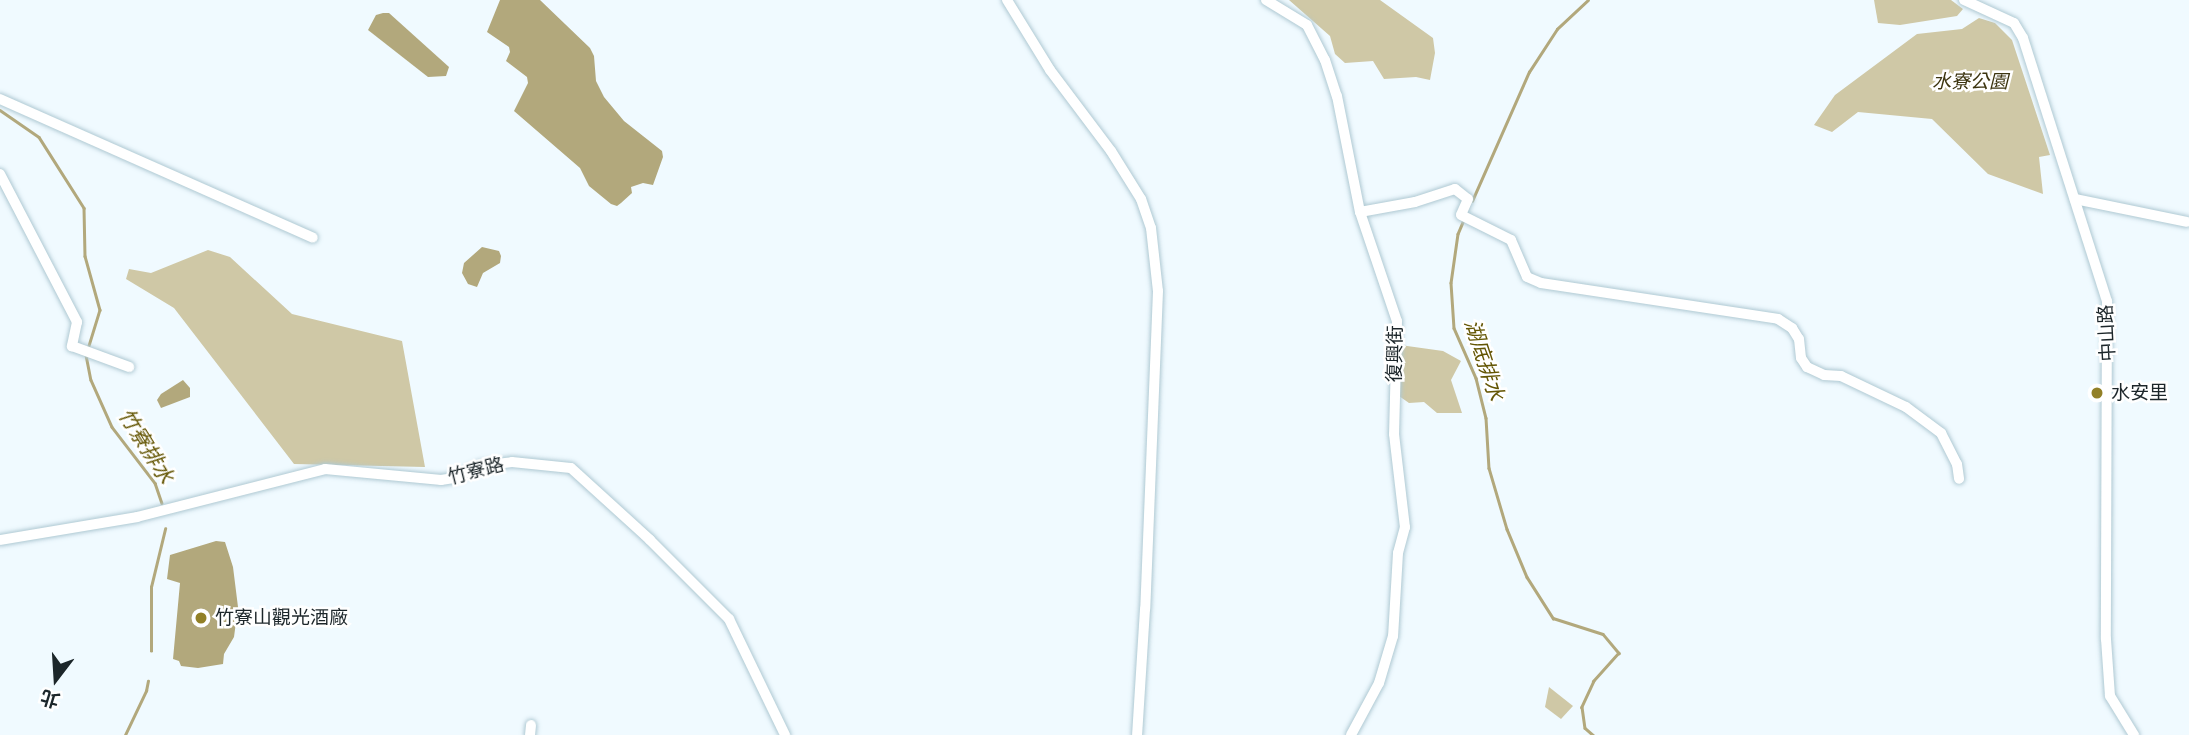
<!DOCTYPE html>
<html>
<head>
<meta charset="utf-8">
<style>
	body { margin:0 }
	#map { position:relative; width:2189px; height:735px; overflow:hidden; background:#f0faff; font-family:Lora,"Noto Sans TC",serif }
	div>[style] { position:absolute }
	.green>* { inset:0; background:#cfc8a6 }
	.water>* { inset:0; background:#b2a87c }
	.stream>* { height:2.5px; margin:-1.25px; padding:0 1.25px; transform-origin:1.25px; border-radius:1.25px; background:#b2a87c }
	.roads { filter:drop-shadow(0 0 2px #afc9d3) drop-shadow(0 0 2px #afc9d3) }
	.minor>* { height:10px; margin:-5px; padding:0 5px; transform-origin:5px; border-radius:5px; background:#fff }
	.dots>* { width:19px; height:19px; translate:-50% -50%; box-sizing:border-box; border:4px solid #fff; border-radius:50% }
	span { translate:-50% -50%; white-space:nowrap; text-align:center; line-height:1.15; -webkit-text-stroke:5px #fff; paint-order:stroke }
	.park-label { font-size:19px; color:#3d3510; font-style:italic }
	.street-label { font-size:19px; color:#1c262a }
	.poi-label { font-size:19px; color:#1c262a }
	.left { translate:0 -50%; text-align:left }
	.water-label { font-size:21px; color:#645604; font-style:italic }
	.north { position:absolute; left:21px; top:644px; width:70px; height:70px; -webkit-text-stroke:5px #fff; paint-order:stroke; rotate:197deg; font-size:19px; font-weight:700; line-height:28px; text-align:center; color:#1c262a }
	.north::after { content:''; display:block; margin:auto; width:24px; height:32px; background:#1c262a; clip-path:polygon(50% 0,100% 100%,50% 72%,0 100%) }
</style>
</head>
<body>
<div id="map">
	<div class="green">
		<i style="clip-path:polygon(1289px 0,1380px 0,1433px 38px,1435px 53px,1430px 80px,1416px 77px,1384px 79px,1373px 61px,1345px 63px,1335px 54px,1330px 36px)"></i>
		<i style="clip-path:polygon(1874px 0,1951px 0,1963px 9px,1957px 16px,1900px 25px,1878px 23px)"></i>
		<i style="clip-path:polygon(1979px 18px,1995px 23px,2012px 40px,2050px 155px,2039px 157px,2043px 194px,1988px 174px,1932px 119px,1858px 112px,1832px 132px,1814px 125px,1835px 95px,1917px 34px,1962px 29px)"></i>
		<i style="clip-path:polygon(208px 250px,230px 257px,292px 314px,402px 341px,425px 467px,294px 464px,174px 308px,126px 279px,129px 269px,151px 273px)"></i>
		<i style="clip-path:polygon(1400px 345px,1443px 351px,1461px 361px,1451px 380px,1462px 413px,1437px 413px,1424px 402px,1409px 403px,1399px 396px)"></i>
		<i style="clip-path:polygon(1549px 687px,1573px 706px,1561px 719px,1545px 707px)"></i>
	</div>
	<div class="water">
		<i style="clip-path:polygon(500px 0,540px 0,590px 48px,594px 56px,596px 81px,604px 97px,624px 121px,662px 151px,663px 157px,653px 185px,643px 183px,631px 187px,632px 193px,621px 203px,617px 206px,611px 204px,589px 186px,580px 168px,514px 111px,528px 83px,527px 77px,506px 61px,510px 52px,509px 47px,487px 32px)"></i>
		<i style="clip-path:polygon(383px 13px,389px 13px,449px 67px,446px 76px,428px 77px,368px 30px,376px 15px)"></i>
		<i style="clip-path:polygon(482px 247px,499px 251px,501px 256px,500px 263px,483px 273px,477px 287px,468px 284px,462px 273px,464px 263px)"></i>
		<i style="clip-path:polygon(183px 380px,190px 388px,190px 397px,161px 408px,157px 400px,161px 394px)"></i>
		<i style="clip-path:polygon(216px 541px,225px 542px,233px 567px,238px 607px,234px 637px,224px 654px,223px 664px,198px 668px,181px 666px,179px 661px,173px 659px,180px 583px,167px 579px,170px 555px)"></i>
	</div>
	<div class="stream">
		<i style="left:0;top:110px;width:47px;rotate:34.7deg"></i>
		<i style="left:39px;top:137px;width:84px;rotate:57.6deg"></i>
		<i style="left:84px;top:208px;width:48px;rotate:88.8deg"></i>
		<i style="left:85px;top:256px;width:56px;rotate:74.5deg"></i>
		<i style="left:100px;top:310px;width:41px;rotate:107.1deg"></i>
		<i style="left:1472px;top:201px;width:141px;rotate:-66.2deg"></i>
		<i style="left:1529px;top:72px;width:51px;rotate:-56.9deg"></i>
		<i style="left:1557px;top:29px;width:42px;rotate:-43.1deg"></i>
		<i style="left:1464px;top:220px;width:15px;rotate:113deg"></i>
		<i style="left:1458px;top:234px;width:49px;rotate:98.1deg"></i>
		<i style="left:1451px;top:283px;width:45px;rotate:86.2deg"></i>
		<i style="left:1454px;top:328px;width:55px;rotate:66.3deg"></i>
		<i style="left:1476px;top:378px;width:41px;rotate:76deg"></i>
		<i style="left:1486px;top:418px;width:50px;rotate:86.6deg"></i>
		<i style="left:1489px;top:468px;width:64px;rotate:73.6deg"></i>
		<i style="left:1507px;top:529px;width:52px;rotate:67.4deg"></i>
		<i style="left:1527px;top:577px;width:49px;rotate:57.6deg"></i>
		<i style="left:1553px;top:618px;width:52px;rotate:17.7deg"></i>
		<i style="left:1603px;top:634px;width:25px;rotate:50deg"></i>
		<i style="left:1619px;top:653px;width:38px;rotate:132deg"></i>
		<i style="left:1594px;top:681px;width:29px;rotate:115deg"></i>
		<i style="left:1582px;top:707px;width:21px;rotate:82deg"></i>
		<i style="left:1585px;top:728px;width:11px;rotate:41deg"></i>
		<i style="left:86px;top:355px;width:25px;rotate:79deg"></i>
		<i style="left:91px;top:380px;width:51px;rotate:65.9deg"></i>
		<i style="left:112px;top:427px;width:71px;rotate:52.5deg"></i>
		<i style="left:155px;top:483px;width:21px;rotate:71deg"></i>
		<i style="left:151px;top:651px;width:64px;rotate:-90deg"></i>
		<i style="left:151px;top:587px;width:60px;rotate:-76.4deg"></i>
		<i style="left:125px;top:735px;width:49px;rotate:-64.5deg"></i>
		<i style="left:146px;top:691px;width:10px;rotate:-79deg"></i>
	</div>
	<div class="roads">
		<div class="minor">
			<i style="left:1007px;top:0;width:82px;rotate:58.4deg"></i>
			<i style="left:1050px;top:70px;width:101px;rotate:53deg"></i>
			<i style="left:1111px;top:151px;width:57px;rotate:58deg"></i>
			<i style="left:1141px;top:199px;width:31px;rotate:71deg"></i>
			<i style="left:1151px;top:228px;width:63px;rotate:83.7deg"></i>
			<i style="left:1158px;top:291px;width:318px;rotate:92.3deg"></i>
			<i style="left:1145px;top:609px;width:126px;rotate:93.6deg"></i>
			<i style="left:1266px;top:0;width:48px;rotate:31.4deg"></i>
			<i style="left:1307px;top:25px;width:39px;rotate:63deg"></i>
			<i style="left:1325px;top:60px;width:38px;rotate:72deg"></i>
			<i style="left:1337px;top:96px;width:118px;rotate:78.8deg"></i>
			<i style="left:1360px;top:212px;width:115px;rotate:71.3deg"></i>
			<i style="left:1397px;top:321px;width:113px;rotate:91.5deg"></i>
			<i style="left:1394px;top:434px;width:94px;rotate:83.3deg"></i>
			<i style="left:1405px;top:527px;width:27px;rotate:105deg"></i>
			<i style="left:1398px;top:553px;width:83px;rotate:93.4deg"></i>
			<i style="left:1393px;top:636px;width:49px;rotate:106.6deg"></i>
			<i style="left:1379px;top:683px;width:59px;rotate:118.3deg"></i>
			<i style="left:1964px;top:0;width:55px;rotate:24.7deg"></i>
			<i style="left:2014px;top:23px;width:17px;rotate:59deg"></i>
			<i style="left:2023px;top:38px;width:276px;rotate:72.3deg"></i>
			<i style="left:2107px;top:301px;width:338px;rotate:90.2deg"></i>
			<i style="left:2106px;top:639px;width:57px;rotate:86deg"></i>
			<i style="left:2110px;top:696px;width:46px;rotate:58.4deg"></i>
			<i style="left:0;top:99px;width:342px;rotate:23.9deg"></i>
			<i style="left:0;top:174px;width:167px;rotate:62.5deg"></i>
			<i style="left:77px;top:322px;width:25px;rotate:102deg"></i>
			<i style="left:72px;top:346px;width:61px;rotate:20.2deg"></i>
			<i style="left:2075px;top:199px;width:114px;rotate:11.6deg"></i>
			<i style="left:1360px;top:212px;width:56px;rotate:-10.3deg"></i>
			<i style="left:1415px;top:202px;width:42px;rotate:-18deg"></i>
			<i style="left:1455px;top:189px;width:16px;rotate:38deg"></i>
			<i style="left:1468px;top:199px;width:17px;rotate:114deg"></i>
			<i style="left:1461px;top:215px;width:56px;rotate:26.6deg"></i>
			<i style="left:1511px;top:240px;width:40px;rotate:66.6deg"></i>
			<i style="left:1527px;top:277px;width:15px;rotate:23deg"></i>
			<i style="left:1541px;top:283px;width:240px;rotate:8.6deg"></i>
			<i style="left:1778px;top:319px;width:17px;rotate:33deg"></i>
			<i style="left:1792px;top:328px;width:13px;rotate:58deg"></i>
			<i style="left:1799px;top:339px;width:19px;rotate:84deg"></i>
			<i style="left:1801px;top:358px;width:11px;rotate:56deg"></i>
			<i style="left:1807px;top:367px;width:19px;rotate:25deg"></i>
			<i style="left:1824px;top:375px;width:17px;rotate:3deg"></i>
			<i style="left:1841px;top:376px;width:72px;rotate:25.5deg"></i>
			<i style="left:1906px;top:407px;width:44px;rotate:36.6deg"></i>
			<i style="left:1941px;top:433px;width:35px;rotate:63deg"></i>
			<i style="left:1957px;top:464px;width:15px;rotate:82deg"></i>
			<i style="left:0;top:540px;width:139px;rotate:-9.5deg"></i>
			<i style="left:137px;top:517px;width:194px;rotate:-14.3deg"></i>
			<i style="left:325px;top:469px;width:117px;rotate:5.4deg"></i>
			<i style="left:441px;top:480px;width:13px;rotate:-9deg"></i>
			<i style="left:454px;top:478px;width:29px;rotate:-25deg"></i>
			<i style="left:480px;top:466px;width:32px;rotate:-7deg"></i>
			<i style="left:512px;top:462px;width:59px;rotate:5.8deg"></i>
			<i style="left:571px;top:468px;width:107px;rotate:42.3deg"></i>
			<i style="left:650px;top:540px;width:112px;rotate:45deg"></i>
			<i style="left:729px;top:619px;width:129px;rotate:64.2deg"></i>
			<i style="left:530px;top:735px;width:10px;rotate:-84deg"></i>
		</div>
	</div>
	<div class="dots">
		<i style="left:2097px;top:393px;background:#928027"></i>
		<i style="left:201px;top:618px;background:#928027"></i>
	</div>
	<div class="park-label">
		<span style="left:1970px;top:82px">水寮公園</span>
	</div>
	<div class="street-label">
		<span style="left:2107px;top:333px;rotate:-93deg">中山路</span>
		<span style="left:1395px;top:354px;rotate:-89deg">復興街</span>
		<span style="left:476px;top:471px;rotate:-14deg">竹寮路</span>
	</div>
	<div class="poi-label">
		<span class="left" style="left:2111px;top:393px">水安里</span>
		<span class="left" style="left:215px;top:618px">竹寮山觀光酒廠</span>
	</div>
	<div class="water-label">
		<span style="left:1484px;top:360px;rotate:72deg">湖底排水</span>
		<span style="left:146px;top:446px;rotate:58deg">竹寮排水</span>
	</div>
	<div class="north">北</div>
</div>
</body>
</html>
